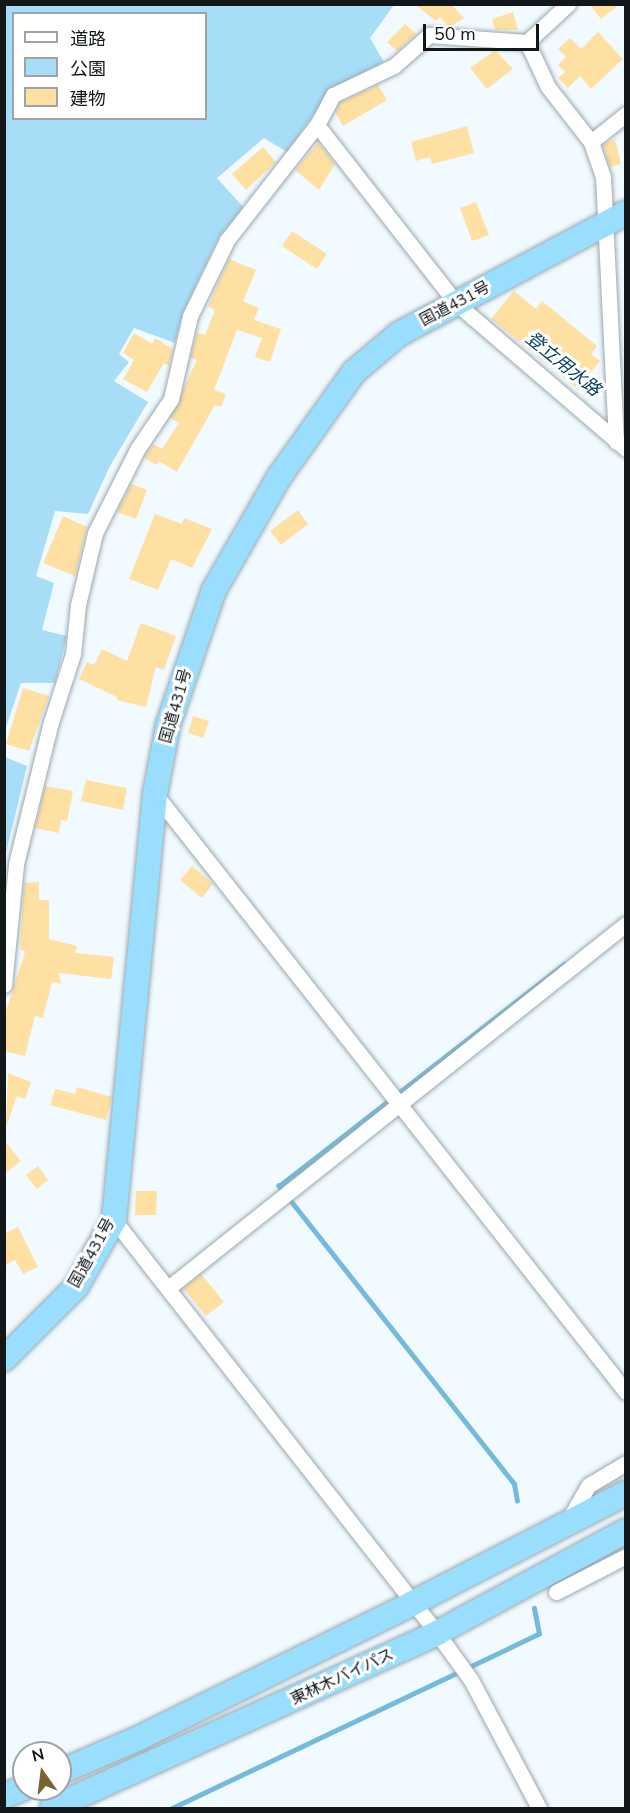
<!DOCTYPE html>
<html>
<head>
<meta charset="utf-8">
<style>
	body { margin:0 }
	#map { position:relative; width:630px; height:1813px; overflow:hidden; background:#f1faff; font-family:"Nunito Sans","Noto Sans JP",sans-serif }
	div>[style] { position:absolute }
	.green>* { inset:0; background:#a8ddf8 }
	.stream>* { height:4.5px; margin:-2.25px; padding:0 2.25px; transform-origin:2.25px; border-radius:2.25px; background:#73badc }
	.building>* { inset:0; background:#fee1a2 }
	.roads { filter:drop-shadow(0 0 2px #9aa8af) drop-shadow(0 0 2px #9aa8af) }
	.minor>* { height:15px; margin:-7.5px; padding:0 7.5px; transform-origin:7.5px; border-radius:7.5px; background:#fff }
	.trunk>* { height:24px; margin:-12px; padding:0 12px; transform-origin:12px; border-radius:12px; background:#9adefe }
	span { translate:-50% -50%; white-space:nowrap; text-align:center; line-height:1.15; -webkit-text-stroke:6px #fff; paint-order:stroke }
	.street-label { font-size:16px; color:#12171a }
	.water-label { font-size:18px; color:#024259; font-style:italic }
	.frame { position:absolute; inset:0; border:6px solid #12171a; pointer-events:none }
	.legend { position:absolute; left:12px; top:12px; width:195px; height:108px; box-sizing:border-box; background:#fff; border:2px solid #a0a2a3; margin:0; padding:8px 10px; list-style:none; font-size:18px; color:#12171a }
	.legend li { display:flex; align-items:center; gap:12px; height:30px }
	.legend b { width:30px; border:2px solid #a0a2a3 }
	.north { position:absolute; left:12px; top:1741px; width:60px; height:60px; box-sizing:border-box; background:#fff; border:2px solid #a0a2a3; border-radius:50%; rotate:346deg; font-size:16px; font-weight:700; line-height:24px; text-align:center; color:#12171a }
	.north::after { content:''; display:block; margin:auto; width:21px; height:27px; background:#786333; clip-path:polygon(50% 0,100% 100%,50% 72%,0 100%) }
	.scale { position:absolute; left:423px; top:24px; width:116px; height:27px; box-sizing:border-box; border:3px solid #12171a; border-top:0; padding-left:8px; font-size:18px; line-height:21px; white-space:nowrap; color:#12171a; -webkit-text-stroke:4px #fff; paint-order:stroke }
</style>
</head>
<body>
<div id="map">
	<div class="green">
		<i style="clip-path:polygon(evenodd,5px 5px,394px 5px,370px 38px,384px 62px,331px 90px,287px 152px,264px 138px,217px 178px,244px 208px,219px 237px,183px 313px,175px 343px,134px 328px,119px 354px,129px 362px,114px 381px,148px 402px,110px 466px,88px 514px,55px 511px,36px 576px,54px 583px,42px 630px,67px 636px,55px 683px,21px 683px,5px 730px,5px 5px,14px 14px,206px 14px,206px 118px,14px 118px,14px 14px)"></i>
		<i style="clip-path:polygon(5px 757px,27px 766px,5px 857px)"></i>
	</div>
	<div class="stream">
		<i style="left:517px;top:1501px;width:17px;rotate:-100deg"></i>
		<i style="left:514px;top:1484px;width:380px;rotate:-128.3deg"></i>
		<i style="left:279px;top:1186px;width:361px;rotate:-37.9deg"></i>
		<i style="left:172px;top:1808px;width:406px;rotate:-25.4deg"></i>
		<i style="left:539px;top:1634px;width:26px;rotate:-101deg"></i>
	</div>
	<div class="building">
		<i style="clip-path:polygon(414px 4px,451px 4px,464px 18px,449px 27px,440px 17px,436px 21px)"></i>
		<i style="clip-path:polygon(589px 4px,620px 4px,601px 19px)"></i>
		<i style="clip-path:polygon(513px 12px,518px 30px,495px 30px,492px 19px)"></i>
		<i style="clip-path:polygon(405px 24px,416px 34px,397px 51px,387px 42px)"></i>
		<i style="clip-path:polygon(598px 32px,623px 59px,591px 89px,580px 76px,568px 88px,558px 78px,565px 72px,558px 65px,566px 57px,558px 49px,570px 38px,581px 49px)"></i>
		<i style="clip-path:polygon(495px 50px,513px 69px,487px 89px,470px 68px)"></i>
		<i style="clip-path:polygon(378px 85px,387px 100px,343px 126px,335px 112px,340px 102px)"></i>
		<i style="clip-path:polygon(467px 126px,474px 153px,432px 164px,430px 157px,416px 161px,411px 142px)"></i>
		<i style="clip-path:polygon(615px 139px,621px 164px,610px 167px,603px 145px)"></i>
		<i style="clip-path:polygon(318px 143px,335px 164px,319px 190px,295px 170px)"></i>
		<i style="clip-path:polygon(263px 147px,276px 162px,246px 190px,232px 174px)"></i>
		<i style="clip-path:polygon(476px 202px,489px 235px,472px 241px,460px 208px)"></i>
		<i style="clip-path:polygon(292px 231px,327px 254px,317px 269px,282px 246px)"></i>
		<i style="clip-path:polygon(229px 259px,256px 270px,243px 301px,259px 308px,254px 320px,281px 329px,270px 362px,255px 357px,262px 338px,237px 330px,214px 390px,226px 394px,221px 407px,215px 405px,177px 472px,159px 461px,156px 465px,144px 458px,153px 444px,162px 449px,179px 423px,170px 418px,197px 360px,190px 358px,195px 340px,197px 333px,205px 335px,215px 310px,208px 306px)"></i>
		<i style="clip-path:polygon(514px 291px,536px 309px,542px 301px,597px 346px,591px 354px,600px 361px,578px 389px,491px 319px)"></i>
		<i style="clip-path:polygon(134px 333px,152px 344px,155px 338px,173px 349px,169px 366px,164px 363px,147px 392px,123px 379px,134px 360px,123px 353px)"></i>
		<i style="clip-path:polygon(131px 484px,147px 490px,136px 519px,117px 512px)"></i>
		<i style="clip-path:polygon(298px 510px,308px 524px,281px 545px,270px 531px)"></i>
		<i style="clip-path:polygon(155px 514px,182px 524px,184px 518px,212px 529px,192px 568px,171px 559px,158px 590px,129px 579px)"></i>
		<i style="clip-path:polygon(63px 516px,87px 527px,75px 576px,43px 563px)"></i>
		<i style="clip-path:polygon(141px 623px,176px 636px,164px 670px,156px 667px,146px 707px,117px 700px,117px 697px,79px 679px,87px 662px,94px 665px,102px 649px,127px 661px)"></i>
		<i style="clip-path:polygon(23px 688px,49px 696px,29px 751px,6px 744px)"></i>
		<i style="clip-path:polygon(193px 716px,209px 721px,203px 738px,188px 733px)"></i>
		<i style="clip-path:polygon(86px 780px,127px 788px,123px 810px,81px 801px)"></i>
		<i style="clip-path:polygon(45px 786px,73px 791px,67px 821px,61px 820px,59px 833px,35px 828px)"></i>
		<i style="clip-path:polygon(192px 866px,213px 884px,202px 898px,180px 880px)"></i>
		<i style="clip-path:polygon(39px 882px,39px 900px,49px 900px,49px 939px,77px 946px,75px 953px,114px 957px,111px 979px,59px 973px,61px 984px,52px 982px,43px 1018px,35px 1016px,25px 1056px,4px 1051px,4px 1017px,25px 952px,20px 949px,24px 883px)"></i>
		<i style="clip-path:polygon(8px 1073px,31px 1082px,25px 1099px,17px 1096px,6px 1127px)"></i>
		<i style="clip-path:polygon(77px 1087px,112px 1097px,106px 1120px,50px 1105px,55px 1089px,75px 1094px)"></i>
		<i style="clip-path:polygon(4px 1140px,21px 1161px,4px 1174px)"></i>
		<i style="clip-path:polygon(38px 1166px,48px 1180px,37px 1189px,26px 1175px)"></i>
		<i style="clip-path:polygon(136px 1191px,157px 1191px,156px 1215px,135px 1215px)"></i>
		<i style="clip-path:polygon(18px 1227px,38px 1267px,23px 1274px,15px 1260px,4px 1266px,4px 1234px)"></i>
		<i style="clip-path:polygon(201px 1274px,224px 1302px,206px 1316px,183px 1288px)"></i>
	</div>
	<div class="roads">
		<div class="minor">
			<i style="left:527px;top:42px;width:50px;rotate:65deg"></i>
			<i style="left:548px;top:87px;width:70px;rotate:52deg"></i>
			<i style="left:591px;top:142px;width:36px;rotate:71deg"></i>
			<i style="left:603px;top:176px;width:266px;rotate:87.2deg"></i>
			<i style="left:317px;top:125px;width:227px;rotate:52deg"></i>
			<i style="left:457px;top:304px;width:223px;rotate:40.6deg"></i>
			<i style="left:591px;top:142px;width:45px;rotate:-38.7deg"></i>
			<i style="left:155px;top:794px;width:761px;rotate:51.78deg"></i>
			<i style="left:4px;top:985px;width:122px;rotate:-84.3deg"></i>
			<i style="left:16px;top:864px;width:146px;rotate:-76.2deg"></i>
			<i style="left:51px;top:722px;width:71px;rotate:-72.1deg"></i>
			<i style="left:73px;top:654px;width:49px;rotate:-84.2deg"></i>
			<i style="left:78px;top:605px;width:74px;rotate:-76.7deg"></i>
			<i style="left:95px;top:533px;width:95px;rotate:-63.2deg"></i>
			<i style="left:138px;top:448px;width:59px;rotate:-56deg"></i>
			<i style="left:171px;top:399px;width:85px;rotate:-77.1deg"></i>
			<i style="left:190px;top:316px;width:85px;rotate:-64deg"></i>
			<i style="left:227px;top:240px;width:146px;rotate:-52deg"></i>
			<i style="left:317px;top:125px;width:34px;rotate:-62deg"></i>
			<i style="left:333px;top:95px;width:68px;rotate:-25.4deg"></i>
			<i style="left:394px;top:66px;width:47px;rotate:-41.5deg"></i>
			<i style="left:429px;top:35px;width:98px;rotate:4.1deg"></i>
			<i style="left:527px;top:42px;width:56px;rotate:-42.8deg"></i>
			<i style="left:114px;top:1220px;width:524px;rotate:51.97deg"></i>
			<i style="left:437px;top:1633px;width:58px;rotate:54.1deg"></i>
			<i style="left:471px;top:1680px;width:145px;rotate:62deg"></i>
			<i style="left:168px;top:1288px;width:585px;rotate:-38.48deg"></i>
			<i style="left:569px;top:1519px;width:39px;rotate:-60deg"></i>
			<i style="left:589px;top:1485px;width:43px;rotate:-30.7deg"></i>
			<i style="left:556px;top:1592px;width:79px;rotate:-27.2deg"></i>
		</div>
		<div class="trunk">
			<i style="left:4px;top:1359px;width:102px;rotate:-45deg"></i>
			<i style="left:76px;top:1287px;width:77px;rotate:-60.4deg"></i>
			<i style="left:114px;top:1220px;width:428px;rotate:-84.5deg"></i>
			<i style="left:155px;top:794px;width:70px;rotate:-79.3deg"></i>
			<i style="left:168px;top:725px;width:143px;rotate:-71.2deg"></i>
			<i style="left:214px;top:590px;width:130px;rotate:-60.1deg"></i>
			<i style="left:279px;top:477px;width:129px;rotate:-54.5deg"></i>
			<i style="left:354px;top:372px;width:59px;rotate:-40.2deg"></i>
			<i style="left:399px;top:334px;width:257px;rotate:-28.1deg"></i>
			<i style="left:60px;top:1772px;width:86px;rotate:-23.3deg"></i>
			<i style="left:139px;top:1738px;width:303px;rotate:-26.2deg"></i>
			<i style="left:411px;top:1604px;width:242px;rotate:-27.3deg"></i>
			<i style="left:4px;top:1796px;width:22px;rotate:-22deg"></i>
			<i style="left:52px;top:1808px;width:423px;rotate:-24.4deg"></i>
			<i style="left:437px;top:1633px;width:215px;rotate:-28.4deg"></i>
		</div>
	</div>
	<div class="street-label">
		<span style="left:455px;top:304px;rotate:-28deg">国道431号</span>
		<span style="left:176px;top:706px;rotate:-74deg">国道431号</span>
		<span style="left:92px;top:1253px;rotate:-61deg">国道431号</span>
		<span style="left:342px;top:1677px;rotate:-25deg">東林木バイパス</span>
	</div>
	<div class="water-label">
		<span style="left:563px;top:364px;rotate:39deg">登立用水路</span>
	</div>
	<div class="frame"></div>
	<ul class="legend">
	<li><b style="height:8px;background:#fff"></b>道路</li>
	<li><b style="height:16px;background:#a8ddf8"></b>公園</li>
	<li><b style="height:16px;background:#fee1a2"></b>建物</li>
	</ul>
	<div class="north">N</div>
	<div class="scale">50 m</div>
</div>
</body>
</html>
